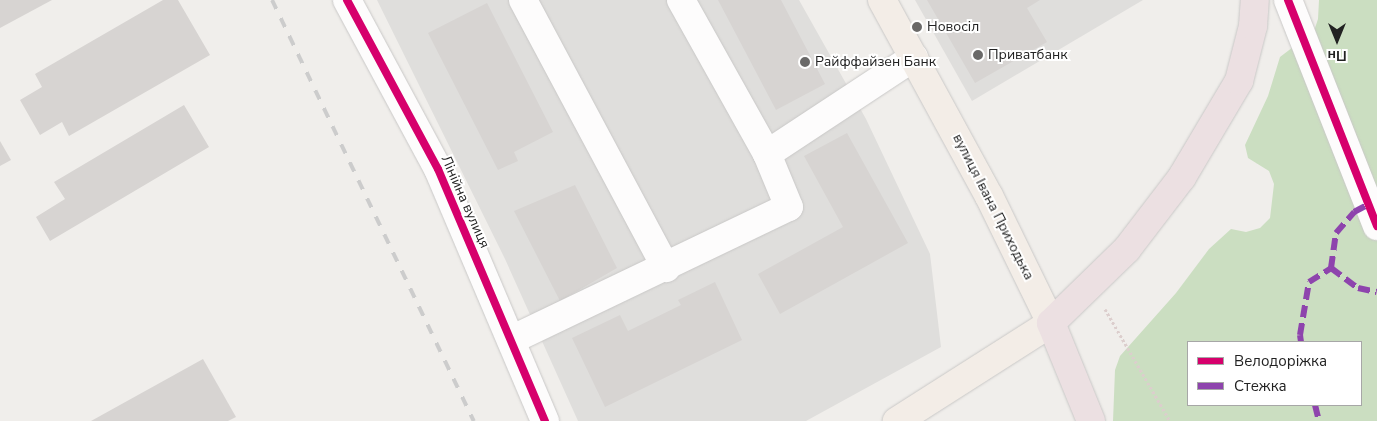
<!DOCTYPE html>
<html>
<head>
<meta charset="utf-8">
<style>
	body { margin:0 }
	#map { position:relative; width:1377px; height:421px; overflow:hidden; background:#f0eeeb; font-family:"Nunito Sans",sans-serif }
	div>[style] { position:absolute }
	.residential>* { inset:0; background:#dfdedc }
	.forest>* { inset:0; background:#cbdec1 }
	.building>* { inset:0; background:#d7d4d2 }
	.path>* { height:3px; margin-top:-1.5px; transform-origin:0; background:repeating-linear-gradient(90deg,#dccecd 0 2.5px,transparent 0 5px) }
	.roads { filter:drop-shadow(0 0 1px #c9c8c7) drop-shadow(0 0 1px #c9c8c7) }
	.minor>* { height:28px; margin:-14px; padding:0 14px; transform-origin:14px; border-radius:14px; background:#fdfcfc }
	.major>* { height:28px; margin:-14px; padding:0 14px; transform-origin:14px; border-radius:14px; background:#f3ede7 }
	.highway>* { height:28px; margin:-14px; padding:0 14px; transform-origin:14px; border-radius:14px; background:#ece0e2 }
	.rail>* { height:4px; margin-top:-2px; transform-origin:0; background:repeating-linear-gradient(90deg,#ccc 0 10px,transparent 0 20px) }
	.quiet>* { height:6px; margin-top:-3px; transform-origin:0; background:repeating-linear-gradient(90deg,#8e44ad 0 12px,transparent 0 18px) }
	.cycleway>* { height:8px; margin:-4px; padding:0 4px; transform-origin:4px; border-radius:4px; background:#d6006c }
	.dots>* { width:14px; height:14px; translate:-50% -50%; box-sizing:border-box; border:2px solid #fff; border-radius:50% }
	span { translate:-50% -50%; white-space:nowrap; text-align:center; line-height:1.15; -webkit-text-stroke:4px #fff; paint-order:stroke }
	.poi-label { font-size:14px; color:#222 }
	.left { translate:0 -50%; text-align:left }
	.street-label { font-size:14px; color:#222 }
	.legend { position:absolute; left:1187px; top:341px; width:175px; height:65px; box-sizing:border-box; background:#fff; border:1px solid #a7a7a7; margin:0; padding:6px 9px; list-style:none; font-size:15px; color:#222 }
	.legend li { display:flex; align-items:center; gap:10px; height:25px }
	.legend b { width:25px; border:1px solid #a7a7a7 }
	.north { position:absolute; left:1312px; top:15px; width:50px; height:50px; -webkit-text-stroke:4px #fff; paint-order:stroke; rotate:180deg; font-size:14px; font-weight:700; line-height:20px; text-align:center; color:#222 }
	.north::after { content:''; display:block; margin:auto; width:18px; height:22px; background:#222; clip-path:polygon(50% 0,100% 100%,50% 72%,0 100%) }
</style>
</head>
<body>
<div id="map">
	<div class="residential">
		<i style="clip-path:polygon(377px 0,799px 0,866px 119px,930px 254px,941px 347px,806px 421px,578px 421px,505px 259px)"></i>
		<i style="clip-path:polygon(915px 0,1143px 0,972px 101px)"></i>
	</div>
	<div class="forest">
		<i style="clip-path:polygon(evenodd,1319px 0,1377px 0,1377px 421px,1113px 421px,1115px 370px,1120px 356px,1176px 293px,1209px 249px,1231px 229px,1246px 232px,1260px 228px,1270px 218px,1274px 184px,1269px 171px,1248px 158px,1245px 145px,1268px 96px,1280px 57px,1314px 31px,1318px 19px,1319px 0,1188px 342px,1361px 342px,1361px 405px,1188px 405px,1188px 342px)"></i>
	</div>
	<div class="building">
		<i style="clip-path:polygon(0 0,52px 0,0 28px)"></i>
		<i style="clip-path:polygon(163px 0,178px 0,210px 55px,69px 136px,62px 122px,40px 135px,20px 100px,42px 87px,35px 74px)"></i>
		<i style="clip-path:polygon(718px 0,781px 0,825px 84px,776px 110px)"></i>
		<i style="clip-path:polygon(927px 0,1040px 0,1027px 8px,1047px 42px,975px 83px)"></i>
		<i style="clip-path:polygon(487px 3px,553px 132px,514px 152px,518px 161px,498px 170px,428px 33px)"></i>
		<i style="clip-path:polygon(184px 105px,209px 147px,50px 241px,36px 217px,65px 199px,54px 182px)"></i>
		<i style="clip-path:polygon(847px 133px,908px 243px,780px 314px,758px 274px,843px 227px,804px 156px)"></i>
		<i style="clip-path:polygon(0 141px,11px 160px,0 166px)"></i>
		<i style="clip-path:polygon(575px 185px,617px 268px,560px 301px,514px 211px)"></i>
		<i style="clip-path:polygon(715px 282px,742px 340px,605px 407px,572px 338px,620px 315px,628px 331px,681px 305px,678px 300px)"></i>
		<i style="clip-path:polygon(203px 359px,236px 417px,228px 421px,91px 421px)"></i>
	</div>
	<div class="path">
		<i style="left:1105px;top:309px;width:129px;rotate:59.9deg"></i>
	</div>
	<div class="roads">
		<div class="minor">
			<i style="left:347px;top:0;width:192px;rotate:61.7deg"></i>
			<i style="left:438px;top:169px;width:274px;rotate:67deg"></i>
			<i style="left:523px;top:0;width:304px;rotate:61.9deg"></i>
			<i style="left:681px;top:0;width:176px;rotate:60.8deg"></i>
			<i style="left:1288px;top:0;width:243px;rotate:68.5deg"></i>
			<i style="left:511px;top:340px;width:308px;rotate:-25.6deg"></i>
			<i style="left:789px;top:207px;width:57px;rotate:-112.5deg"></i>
			<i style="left:767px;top:154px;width:176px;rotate:-33.4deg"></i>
		</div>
		<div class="major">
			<i style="left:882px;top:0;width:223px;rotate:61.4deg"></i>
			<i style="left:989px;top:196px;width:141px;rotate:64deg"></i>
			<i style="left:1051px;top:323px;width:183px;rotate:147.5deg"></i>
		</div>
		<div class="highway">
			<i style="left:1091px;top:421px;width:106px;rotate:-112.2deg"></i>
			<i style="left:1051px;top:323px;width:106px;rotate:-44.2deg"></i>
			<i style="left:1127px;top:249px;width:91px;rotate:-52.6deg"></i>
			<i style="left:1182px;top:177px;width:112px;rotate:-59.3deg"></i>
			<i style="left:1239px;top:81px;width:57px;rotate:-75.7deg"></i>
			<i style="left:1253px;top:26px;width:26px;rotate:-86deg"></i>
		</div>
	</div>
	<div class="rail">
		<i style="left:272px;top:0;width:467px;rotate:64.4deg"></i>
	</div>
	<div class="quiet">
		<i style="left:1331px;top:268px;width:35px;rotate:-82deg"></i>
		<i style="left:1336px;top:233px;width:28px;rotate:-49deg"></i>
		<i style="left:1354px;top:212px;width:17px;rotate:-28deg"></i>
		<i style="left:1301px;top:342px;width:7px;rotate:-98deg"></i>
		<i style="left:1300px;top:335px;width:54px;rotate:-80.4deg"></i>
		<i style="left:1309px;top:282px;width:26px;rotate:-32deg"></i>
		<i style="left:1331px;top:268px;width:34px;rotate:37deg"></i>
		<i style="left:1358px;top:288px;width:19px;rotate:12deg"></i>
		<i style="left:1315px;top:405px;width:16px;rotate:76deg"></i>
	</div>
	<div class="cycleway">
		<i style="left:347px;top:0;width:192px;rotate:61.7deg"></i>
		<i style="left:438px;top:169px;width:274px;rotate:67deg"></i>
		<i style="left:1288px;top:0;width:243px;rotate:68.5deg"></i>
	</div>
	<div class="dots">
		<i style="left:917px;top:27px;background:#6a6968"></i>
		<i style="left:978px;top:55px;background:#6a6968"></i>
		<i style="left:805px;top:62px;background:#6a6968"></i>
	</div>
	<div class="poi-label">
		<span class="left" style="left:927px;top:27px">Новосіл</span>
		<span class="left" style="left:988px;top:55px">Приватбанк</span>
		<span class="left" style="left:815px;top:62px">Райффайзен Банк</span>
	</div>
	<div class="street-label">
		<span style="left:465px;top:202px;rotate:66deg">Лінійна вулиця</span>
		<span style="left:993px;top:207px;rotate:63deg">вулиця Івана Приходька</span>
	</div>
	<ul class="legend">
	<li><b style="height:6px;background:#d6006c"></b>Велодоріжка</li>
	<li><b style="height:6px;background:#8e44ad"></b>Стежка</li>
	</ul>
	<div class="north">Пн</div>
</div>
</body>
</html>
